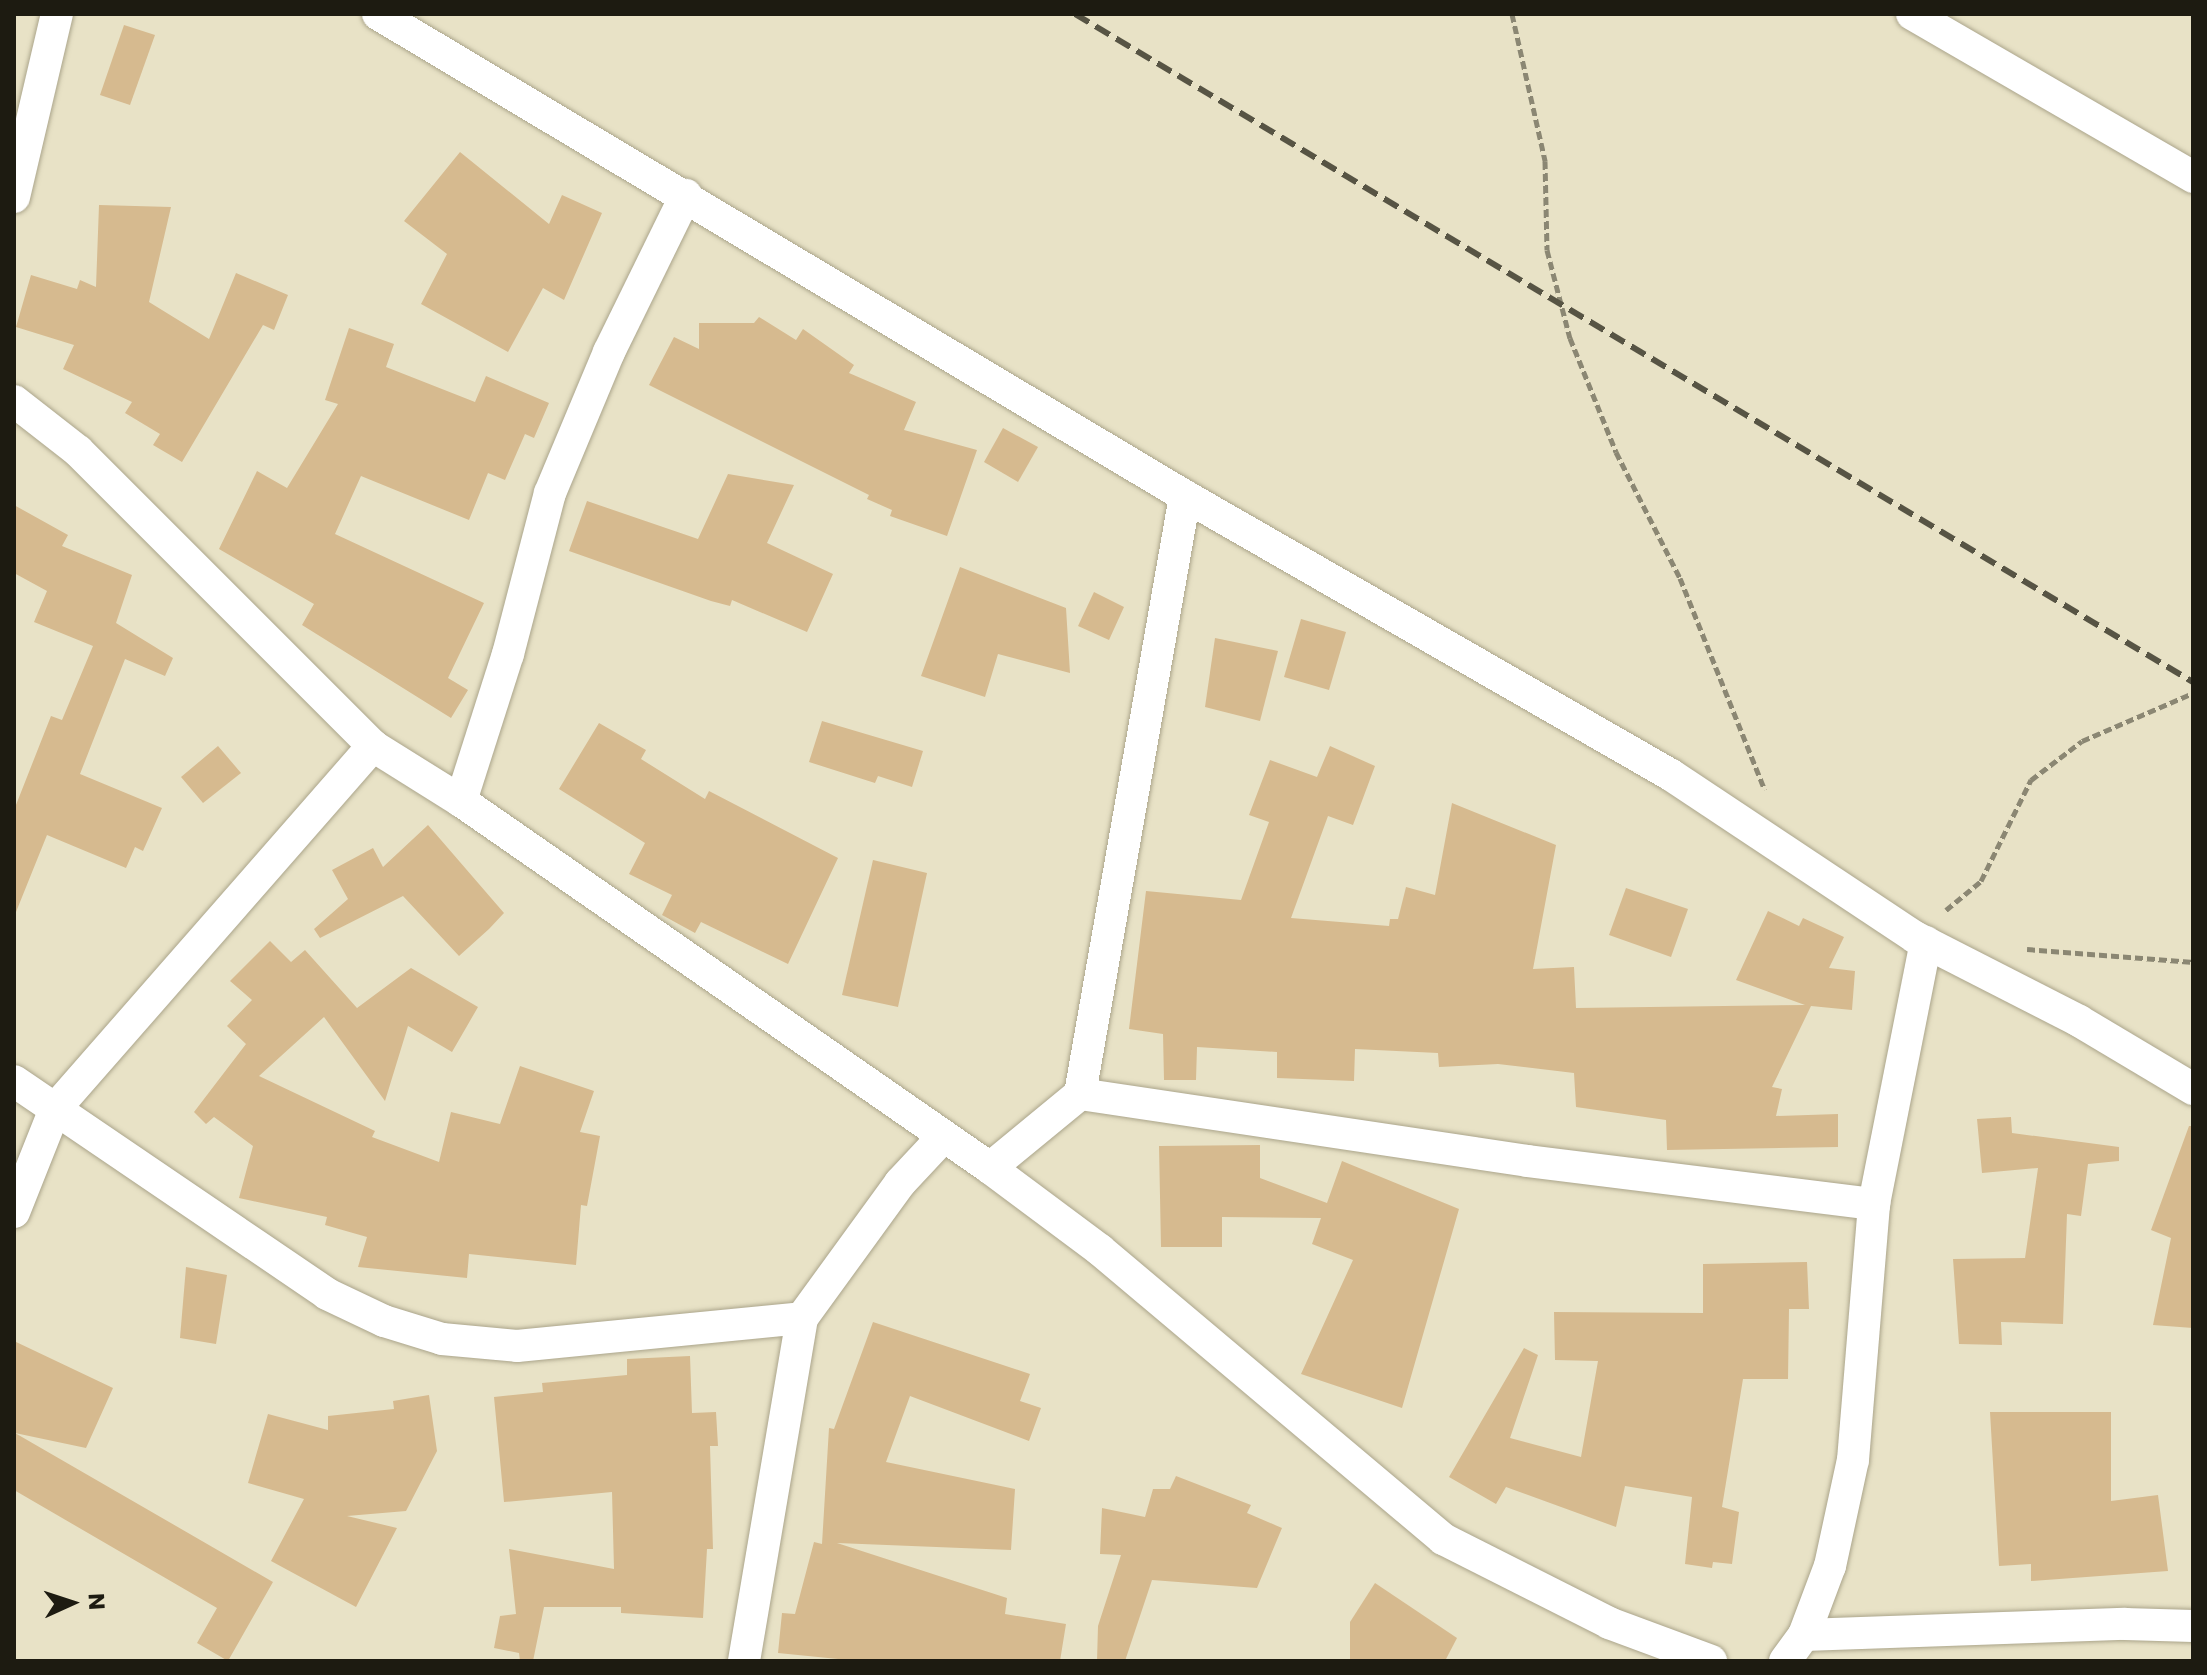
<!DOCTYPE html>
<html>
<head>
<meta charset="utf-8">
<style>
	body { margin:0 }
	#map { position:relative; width:2207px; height:1675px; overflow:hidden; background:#e8e2c6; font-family:Poppins,sans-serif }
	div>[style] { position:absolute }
	.building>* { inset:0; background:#d6ba8f }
	.path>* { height:5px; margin-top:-2.5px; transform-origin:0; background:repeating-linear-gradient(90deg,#8b8773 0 8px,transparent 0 12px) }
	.roads { filter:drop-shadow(0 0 2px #aba58b) drop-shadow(0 0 2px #aba58b) }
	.minor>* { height:32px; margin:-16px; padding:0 16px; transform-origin:16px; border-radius:16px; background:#fff }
	.rail>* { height:6px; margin-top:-3px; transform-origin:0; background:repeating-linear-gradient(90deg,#575444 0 16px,transparent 0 24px) }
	span { translate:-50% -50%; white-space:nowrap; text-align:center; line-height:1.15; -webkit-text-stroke:8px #e8e2c6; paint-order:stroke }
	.frame { position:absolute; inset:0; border:16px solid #1d1b11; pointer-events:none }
	.north { position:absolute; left:32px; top:1563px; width:80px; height:80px; -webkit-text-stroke:6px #e8e2c6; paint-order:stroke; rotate:87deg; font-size:22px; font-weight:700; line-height:32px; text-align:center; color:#1d1b11 }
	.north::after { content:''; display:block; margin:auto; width:28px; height:36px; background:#1d1b11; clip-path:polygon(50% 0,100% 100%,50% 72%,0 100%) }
</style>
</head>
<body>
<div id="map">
	<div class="building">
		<i style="clip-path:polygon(124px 25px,155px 35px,130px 105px,100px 95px)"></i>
		<i style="clip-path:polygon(460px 152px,549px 224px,562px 195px,602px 213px,564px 300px,543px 288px,508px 352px,421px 304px,447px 254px,404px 221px)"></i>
		<i style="clip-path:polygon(99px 205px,171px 207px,149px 302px,209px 339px,236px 273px,288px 295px,274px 330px,263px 325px,182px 462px,153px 445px,160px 434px,125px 413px,132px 402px,63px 369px,74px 345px,16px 327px,31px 275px,77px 289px,80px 280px,96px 287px)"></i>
		<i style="clip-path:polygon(759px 317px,796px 340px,803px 329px,854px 365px,849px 373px,916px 402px,904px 430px,977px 450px,947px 536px,890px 516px,892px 510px,867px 499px,869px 495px,649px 385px,674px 337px,699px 349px,699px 323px,754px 323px)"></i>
		<i style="clip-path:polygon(349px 328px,394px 344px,386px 367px,475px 402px,486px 376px,549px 403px,534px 438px,525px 434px,505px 480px,488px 473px,469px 520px,361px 476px,335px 534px,484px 603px,448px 678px,468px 690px,451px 718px,302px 625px,314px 604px,219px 549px,257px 471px,287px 488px,338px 404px,325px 400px)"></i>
		<i style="clip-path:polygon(1003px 428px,1038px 447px,1018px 482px,984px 462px)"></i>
		<i style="clip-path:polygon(728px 474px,794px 485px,767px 543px,833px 574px,807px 632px,732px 600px,730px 606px,711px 601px,569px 551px,587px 501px,698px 539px)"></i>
		<i style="clip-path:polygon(14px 505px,68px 535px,62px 546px,132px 575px,116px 623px,173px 658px,165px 676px,125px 659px,80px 774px,162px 808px,143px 851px,135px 847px,126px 868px,47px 835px,16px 912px,14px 810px,51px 716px,62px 720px,93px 646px,34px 622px,47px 591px,14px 573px)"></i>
		<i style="clip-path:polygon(960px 567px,1066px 608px,1070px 673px,998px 654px,985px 697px,921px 676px)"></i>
		<i style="clip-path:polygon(1094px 592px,1124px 607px,1109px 640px,1078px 626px)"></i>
		<i style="clip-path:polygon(1301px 619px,1346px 632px,1329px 690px,1284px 677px)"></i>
		<i style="clip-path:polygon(1215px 638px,1278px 651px,1260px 721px,1205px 707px)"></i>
		<i style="clip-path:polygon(822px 721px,923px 751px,912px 787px,878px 776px,875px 783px,809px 762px)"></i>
		<i style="clip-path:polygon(599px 723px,646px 750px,641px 759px,705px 799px,709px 791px,838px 858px,788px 964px,701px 922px,695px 933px,662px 915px,672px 895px,629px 874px,645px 843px,559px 789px)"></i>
		<i style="clip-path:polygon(218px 746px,241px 773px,203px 803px,181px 777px)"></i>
		<i style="clip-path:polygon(1330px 746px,1375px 766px,1353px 825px,1328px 816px,1291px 918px,1389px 926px,1390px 919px,1398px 919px,1406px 887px,1435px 895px,1452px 803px,1556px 845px,1533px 969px,1574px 967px,1576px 1008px,1805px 1005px,1736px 980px,1768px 911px,1799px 926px,1803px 918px,1844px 937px,1829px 968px,1855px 971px,1852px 1010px,1811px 1006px,1772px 1087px,1782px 1089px,1776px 1116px,1838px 1114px,1838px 1147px,1667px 1150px,1666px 1120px,1576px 1107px,1574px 1073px,1498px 1064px,1439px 1067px,1438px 1053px,1355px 1049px,1354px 1081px,1277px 1078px,1277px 1052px,1197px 1047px,1196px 1080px,1164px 1080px,1163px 1034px,1129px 1029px,1146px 891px,1241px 900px,1269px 822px,1249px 815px,1270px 760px,1317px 777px)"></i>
		<i style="clip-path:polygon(428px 825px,504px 913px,489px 929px,459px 956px,403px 896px,320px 938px,314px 929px,348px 899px,332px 870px,373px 848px,383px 867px)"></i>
		<i style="clip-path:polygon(873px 860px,927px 873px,898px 1007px,842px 995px)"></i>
		<i style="clip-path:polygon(1626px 888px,1688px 909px,1671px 957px,1609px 935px)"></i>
		<i style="clip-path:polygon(270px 941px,291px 962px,305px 950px,357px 1008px,411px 968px,478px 1007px,452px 1052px,408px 1026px,385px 1101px,324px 1017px,259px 1076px,375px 1131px,372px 1137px,439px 1162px,451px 1112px,500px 1124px,520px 1066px,594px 1091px,580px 1132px,600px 1136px,587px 1206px,581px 1205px,576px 1265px,469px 1254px,467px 1278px,358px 1267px,367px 1237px,325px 1225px,327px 1217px,239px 1198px,253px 1146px,214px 1117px,206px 1124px,194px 1112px,246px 1044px,227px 1026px,252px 1000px,230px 981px)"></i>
		<i style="clip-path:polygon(2011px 1117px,2012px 1133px,2119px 1147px,2119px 1161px,2088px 1164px,2081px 1216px,2067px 1214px,2063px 1324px,2001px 1322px,2002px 1345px,1959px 1344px,1953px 1259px,2025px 1258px,2038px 1168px,1982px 1173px,1977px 1119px)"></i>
		<i style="clip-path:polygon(2189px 1126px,2193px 1126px,2193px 1328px,2153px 1325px,2171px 1238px,2151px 1230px)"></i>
		<i style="clip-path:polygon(1260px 1145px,1260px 1178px,1327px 1203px,1342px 1161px,1459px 1209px,1402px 1408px,1301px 1374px,1353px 1260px,1312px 1244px,1321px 1218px,1222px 1217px,1222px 1247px,1161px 1247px,1159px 1146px)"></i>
		<i style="clip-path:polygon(1807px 1262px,1809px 1309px,1789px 1309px,1788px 1379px,1743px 1379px,1722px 1507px,1739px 1512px,1732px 1564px,1713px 1562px,1712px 1568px,1685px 1564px,1692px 1497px,1625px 1486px,1616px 1527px,1506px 1487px,1496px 1504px,1449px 1477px,1524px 1348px,1538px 1355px,1510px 1438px,1581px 1457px,1598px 1361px,1555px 1360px,1554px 1312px,1703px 1313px,1703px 1264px)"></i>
		<i style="clip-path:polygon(186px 1267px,227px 1275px,216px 1344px,180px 1338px)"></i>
		<i style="clip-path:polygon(873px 1322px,1030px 1374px,1020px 1401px,1041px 1408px,1029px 1441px,910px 1396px,886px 1462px,1015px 1489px,1011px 1550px,837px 1543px,1007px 1598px,1005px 1614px,1066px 1624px,1060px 1661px,858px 1661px,778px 1653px,782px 1613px,795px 1614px,814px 1542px,822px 1544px,829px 1428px,834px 1429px)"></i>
		<i style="clip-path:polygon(14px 1341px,113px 1388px,86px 1448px,15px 1433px,273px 1582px,228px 1661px,197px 1643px,217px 1608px,14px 1490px)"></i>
		<i style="clip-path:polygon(690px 1356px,692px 1413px,716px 1412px,718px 1446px,710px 1446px,713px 1549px,707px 1549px,703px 1618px,621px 1613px,621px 1607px,544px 1607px,533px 1661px,520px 1661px,519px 1653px,494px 1648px,500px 1616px,516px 1614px,509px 1549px,614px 1569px,612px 1492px,504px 1502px,494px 1397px,543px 1392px,542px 1383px,627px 1375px,627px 1359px)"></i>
		<i style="clip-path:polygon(429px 1395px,437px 1451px,406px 1511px,347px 1516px,397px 1528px,356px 1607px,271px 1561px,304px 1499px,248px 1483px,268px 1414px,328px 1430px,328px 1416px,394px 1409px,393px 1401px)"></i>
		<i style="clip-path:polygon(1990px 1412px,2111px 1412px,2111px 1501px,2158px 1495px,2168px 1571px,2031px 1581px,2031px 1564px,1999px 1566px)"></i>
		<i style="clip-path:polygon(1176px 1476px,1251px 1505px,1247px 1513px,1282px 1528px,1257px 1588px,1152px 1580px,1125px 1661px,1097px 1661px,1098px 1626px,1121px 1555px,1100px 1554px,1102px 1508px,1145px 1517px,1153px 1489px,1170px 1489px)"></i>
		<i style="clip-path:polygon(1375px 1583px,1457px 1638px,1445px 1661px,1350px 1661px,1350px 1622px)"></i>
	</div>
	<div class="path">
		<i style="left:1512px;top:14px;width:151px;rotate:77.3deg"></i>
		<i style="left:1545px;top:161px;width:89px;rotate:88.7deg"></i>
		<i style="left:1547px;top:250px;width:91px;rotate:75.4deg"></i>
		<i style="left:1570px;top:338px;width:123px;rotate:68deg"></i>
		<i style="left:1616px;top:452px;width:141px;rotate:63.1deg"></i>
		<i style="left:1680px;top:578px;width:228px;rotate:68.2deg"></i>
		<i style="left:1946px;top:910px;width:45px;rotate:-39.6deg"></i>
		<i style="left:1981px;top:881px;width:113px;rotate:-63.7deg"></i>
		<i style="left:2031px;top:780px;width:64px;rotate:-37.4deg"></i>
		<i style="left:2082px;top:741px;width:121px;rotate:-23.4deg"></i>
		<i style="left:2027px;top:949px;width:167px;rotate:4.5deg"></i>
	</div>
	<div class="roads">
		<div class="minor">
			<i style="left:378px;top:14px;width:940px;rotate:30.85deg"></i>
			<i style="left:1185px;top:496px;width:560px;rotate:29.86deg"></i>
			<i style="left:1671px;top:775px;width:293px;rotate:33.6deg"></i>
			<i style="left:1915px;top:937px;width:184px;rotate:27.1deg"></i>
			<i style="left:2079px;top:1021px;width:133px;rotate:30.8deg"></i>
			<i style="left:1912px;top:14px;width:325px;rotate:30.1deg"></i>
			<i style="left:14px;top:197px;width:188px;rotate:-76.8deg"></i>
			<i style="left:14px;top:401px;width:81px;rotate:38deg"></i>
			<i style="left:78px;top:451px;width:417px;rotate:45deg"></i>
			<i style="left:373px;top:746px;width:104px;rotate:32deg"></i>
			<i style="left:461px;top:801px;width:644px;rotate:34.75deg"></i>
			<i style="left:990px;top:1168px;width:137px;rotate:36.7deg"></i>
			<i style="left:1100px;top:1250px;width:449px;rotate:40.1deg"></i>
			<i style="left:1443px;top:1539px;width:186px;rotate:26.8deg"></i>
			<i style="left:1609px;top:1623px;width:109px;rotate:20.4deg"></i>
			<i style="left:461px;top:801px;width:154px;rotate:-72.3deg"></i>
			<i style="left:508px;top:654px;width:166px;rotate:-75.4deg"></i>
			<i style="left:550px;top:493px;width:153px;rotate:-67.3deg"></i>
			<i style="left:609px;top:352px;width:175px;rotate:-63.9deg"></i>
			<i style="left:14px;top:1081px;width:379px;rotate:34.2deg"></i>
			<i style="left:327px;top:1294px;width:63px;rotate:25.3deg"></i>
			<i style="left:384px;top:1321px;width:61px;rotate:17.2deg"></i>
			<i style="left:442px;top:1339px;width:75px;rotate:5.3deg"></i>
			<i style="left:517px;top:1346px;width:286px;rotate:-5.6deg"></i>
			<i style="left:1080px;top:1094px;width:607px;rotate:-80.04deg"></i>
			<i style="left:990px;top:1168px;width:117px;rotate:-39.4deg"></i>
			<i style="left:1080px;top:1094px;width:453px;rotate:8.5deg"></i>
			<i style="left:1528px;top:1161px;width:349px;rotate:7.1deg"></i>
			<i style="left:14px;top:1212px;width:111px;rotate:-68.3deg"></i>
			<i style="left:55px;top:1109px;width:483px;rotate:-48.8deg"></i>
			<i style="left:1804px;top:1635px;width:321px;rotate:-2deg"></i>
			<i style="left:2125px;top:1624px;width:68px;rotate:1.7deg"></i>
			<i style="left:744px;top:1661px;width:348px;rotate:-80.4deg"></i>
			<i style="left:802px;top:1318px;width:167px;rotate:-54deg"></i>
			<i style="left:900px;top:1183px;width:64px;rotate:-46.9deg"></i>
			<i style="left:1785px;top:1661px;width:32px;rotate:-54deg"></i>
			<i style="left:1804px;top:1635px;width:74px;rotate:-69.4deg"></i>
			<i style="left:1830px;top:1566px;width:108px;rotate:-77.8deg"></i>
			<i style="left:1853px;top:1460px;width:257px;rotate:-85.3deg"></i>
			<i style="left:1874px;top:1204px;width:267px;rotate:-78.8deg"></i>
		</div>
	</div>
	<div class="rail">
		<i style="left:1075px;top:14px;width:1302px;rotate:30.86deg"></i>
	</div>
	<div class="frame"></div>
	<div class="north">N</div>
</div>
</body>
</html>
